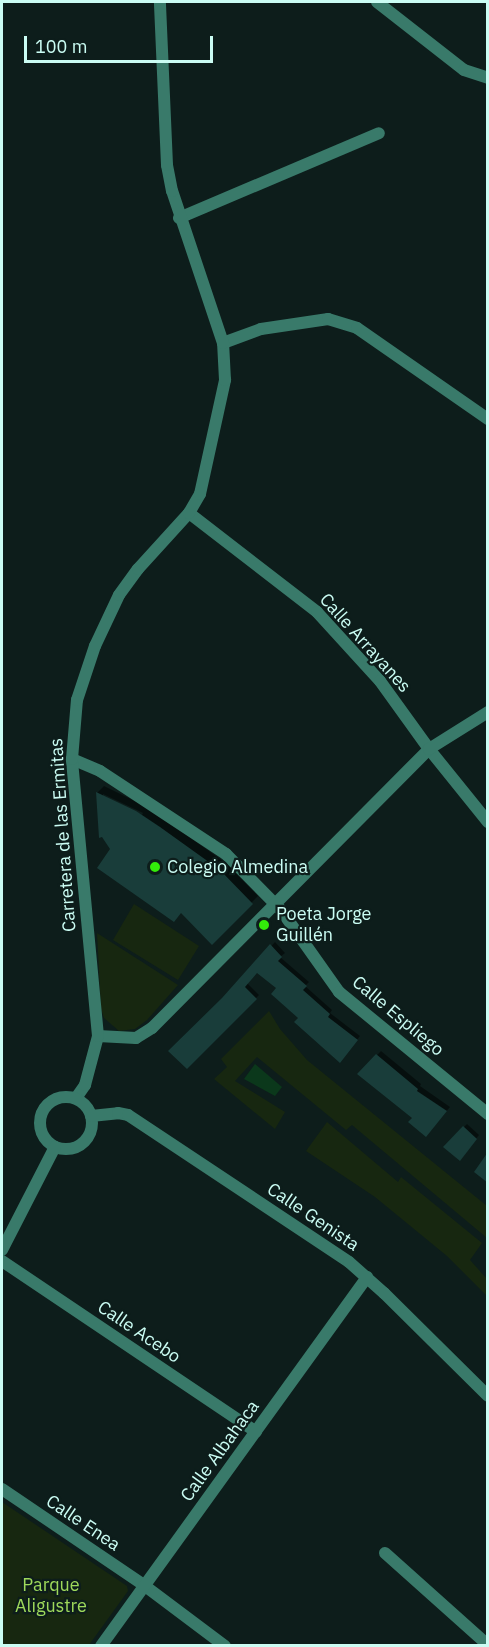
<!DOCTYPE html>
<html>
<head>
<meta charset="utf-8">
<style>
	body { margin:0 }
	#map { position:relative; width:489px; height:1647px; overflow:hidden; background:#0d1d1b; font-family:"IBM Plex Sans",sans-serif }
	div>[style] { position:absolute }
	.green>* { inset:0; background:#172710 }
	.water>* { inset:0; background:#0b381b }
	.shadow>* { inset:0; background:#0007 }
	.building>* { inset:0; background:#193d3a }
	.minor>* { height:12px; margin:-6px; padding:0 6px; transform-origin:6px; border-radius:6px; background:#397a6a }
	.tertiary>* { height:12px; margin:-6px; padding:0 6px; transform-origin:6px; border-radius:6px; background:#397a6a }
	.tertiary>.ring { margin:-6px; padding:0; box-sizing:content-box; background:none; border:12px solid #397a6a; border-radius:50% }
	.dots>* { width:16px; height:16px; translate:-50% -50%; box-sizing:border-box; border:3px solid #0d1d1b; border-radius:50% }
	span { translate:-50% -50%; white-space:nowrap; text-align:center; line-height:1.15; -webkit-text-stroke:4.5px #0d1d1b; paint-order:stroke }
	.street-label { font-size:18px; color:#cbfdf4 }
	.poi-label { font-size:18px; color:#cbfdf4 }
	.left { translate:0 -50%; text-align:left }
	.park-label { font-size:18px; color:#9ed95b }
	.frame { position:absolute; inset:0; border:3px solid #cbfdf4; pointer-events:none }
	.scale { position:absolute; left:24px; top:36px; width:189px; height:27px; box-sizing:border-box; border:3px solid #cbfdf4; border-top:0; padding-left:8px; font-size:18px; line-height:21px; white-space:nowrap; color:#cbfdf4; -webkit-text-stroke:4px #0d1d1b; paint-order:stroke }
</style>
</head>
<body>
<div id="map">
	<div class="green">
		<i style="clip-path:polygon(134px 904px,199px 946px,178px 980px,113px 940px)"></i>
		<i style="clip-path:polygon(97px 933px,178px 985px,147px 1020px,135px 1029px,119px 1031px,104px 1018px,101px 1009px)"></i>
		<i style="clip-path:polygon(269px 1011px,280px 1029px,307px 1060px,487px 1206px,487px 1238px,352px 1125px,346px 1130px,257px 1057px,235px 1081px,285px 1112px,275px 1129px,214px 1079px,227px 1067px,221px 1059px)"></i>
		<i style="clip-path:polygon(327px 1122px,398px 1182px,401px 1177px,482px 1243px,470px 1260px,487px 1279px,487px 1296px,447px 1256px,375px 1197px,306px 1151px)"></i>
		<i style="clip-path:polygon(2px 1502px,127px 1586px,128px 1591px,89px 1645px,2px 1645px)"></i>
	</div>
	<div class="water">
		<i style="clip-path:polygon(255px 1064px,282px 1087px,275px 1096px,244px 1079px)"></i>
	</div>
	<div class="shadow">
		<i style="clip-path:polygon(evenodd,104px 786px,143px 805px,167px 821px,227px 864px,258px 896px,212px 943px,182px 912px,112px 849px,97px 793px,104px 786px,103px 794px,143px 813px,142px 815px,103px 797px,103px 794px)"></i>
		<i style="clip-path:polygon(275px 942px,285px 953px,280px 957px,309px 982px,305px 986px,332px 1010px,330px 1013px,360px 1036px,343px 1057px,300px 1018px,278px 988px,257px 971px,247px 983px,259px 995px,187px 1067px,223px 999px)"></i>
		<i style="clip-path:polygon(381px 1051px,421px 1084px,420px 1086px,450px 1107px,430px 1131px,359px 1074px)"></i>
		<i style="clip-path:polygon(467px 1124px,479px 1135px,463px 1155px,445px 1146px)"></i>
	</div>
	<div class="building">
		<i style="clip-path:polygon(96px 792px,136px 811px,160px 827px,220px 870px,253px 904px,212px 945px,181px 913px,174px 922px,97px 868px,110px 849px,102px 837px,99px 838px)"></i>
		<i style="clip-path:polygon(270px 944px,282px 957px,278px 961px,307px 986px,303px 990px,330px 1014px,328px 1017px,358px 1040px,340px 1063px,294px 1022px,298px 1018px,271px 994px,276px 988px,257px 973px,245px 987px,257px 999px,187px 1069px,168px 1051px,222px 998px)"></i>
		<i style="clip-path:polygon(376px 1054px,418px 1089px,417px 1091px,447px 1111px,426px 1137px,408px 1122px,412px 1118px,357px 1074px)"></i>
		<i style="clip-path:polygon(463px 1126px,477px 1139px,460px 1161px,443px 1147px)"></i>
		<i style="clip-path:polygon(488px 1152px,488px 1183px,474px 1172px)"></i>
	</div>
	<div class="minor">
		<i style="left:377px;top:2px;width:110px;rotate:38deg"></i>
		<i style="left:464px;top:70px;width:25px;rotate:18deg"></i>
		<i style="left:179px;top:218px;width:217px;rotate:-23deg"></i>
		<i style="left:223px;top:343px;width:40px;rotate:-20.2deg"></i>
		<i style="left:261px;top:329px;width:68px;rotate:-8.5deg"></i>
		<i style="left:328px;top:319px;width:30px;rotate:17deg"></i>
		<i style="left:357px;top:328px;width:160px;rotate:34.8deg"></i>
		<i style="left:189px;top:513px;width:162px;rotate:37.7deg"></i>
		<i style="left:317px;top:612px;width:93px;rotate:47.6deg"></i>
		<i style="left:380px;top:681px;width:84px;rotate:54.2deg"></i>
		<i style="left:429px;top:749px;width:94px;rotate:51.1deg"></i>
		<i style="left:72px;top:759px;width:30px;rotate:23deg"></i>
		<i style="left:100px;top:771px;width:151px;rotate:33.4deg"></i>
		<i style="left:226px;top:854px;width:78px;rotate:45.5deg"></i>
		<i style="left:281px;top:910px;width:100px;rotate:54.7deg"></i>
		<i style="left:339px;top:992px;width:193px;rotate:39.3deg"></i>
		<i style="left:98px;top:1036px;width:38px;rotate:3deg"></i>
		<i style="left:136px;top:1038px;width:19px;rotate:-32deg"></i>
		<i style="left:152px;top:1028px;width:393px;rotate:-45.2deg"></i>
		<i style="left:429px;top:749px;width:70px;rotate:-32.1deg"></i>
		<i style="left:76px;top:1098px;width:16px;rotate:-55deg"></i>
		<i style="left:85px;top:1085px;width:51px;rotate:-75.1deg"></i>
		<i style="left:98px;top:1036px;width:278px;rotate:-95.4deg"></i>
		<i style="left:72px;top:759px;width:59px;rotate:-85.2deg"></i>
		<i style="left:77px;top:700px;width:57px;rotate:-71.6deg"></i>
		<i style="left:95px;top:646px;width:56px;rotate:-64.8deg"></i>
		<i style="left:119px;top:595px;width:32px;rotate:-54deg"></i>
		<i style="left:138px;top:569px;width:76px;rotate:-47.7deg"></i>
		<i style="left:189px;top:513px;width:22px;rotate:-60deg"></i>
		<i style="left:200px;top:494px;width:117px;rotate:-77.6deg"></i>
		<i style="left:225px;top:380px;width:37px;rotate:-93deg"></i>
		<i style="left:223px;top:343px;width:160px;rotate:-108.5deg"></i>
		<i style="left:172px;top:191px;width:26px;rotate:-101deg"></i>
		<i style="left:167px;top:165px;width:163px;rotate:-92.5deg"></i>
		<i style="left:2px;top:1261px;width:306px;rotate:33.9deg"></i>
		<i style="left:2px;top:1489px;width:173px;rotate:34.1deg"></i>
		<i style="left:145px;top:1586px;width:100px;rotate:36.9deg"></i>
		<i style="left:385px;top:1553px;width:138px;rotate:41.8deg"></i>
		<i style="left:101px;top:1646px;width:455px;rotate:-54.2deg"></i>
	</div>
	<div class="tertiary">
		<i class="ring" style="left:40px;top:1097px;width:40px;height:40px"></i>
		<i style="left:91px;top:1116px;width:27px;rotate:-6deg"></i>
		<i style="left:118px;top:1113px;width:10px;rotate:11deg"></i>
		<i style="left:128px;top:1115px;width:265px;rotate:33.6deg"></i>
		<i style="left:349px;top:1262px;width:47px;rotate:41.5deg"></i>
		<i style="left:384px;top:1293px;width:146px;rotate:44.7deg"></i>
		<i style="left:2px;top:1250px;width:116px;rotate:-62.8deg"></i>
	</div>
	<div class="dots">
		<i style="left:155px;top:867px;background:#33ea0a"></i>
		<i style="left:264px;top:925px;background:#33ea0a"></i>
	</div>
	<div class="street-label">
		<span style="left:365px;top:643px;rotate:48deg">Calle Arrayanes</span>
		<span style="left:63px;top:835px;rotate:-94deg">Carretera de las Ermitas</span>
		<span style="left:398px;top:1016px;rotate:40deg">Calle Espliego</span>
		<span style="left:313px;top:1217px;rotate:34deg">Calle Genista</span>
		<span style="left:139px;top:1332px;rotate:34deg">Calle Acebo</span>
		<span style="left:220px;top:1451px;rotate:-54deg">Calle Albahaca</span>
		<span style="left:83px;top:1523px;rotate:34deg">Calle Enea</span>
	</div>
	<div class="poi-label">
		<span class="left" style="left:167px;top:867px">Colegio Almedina</span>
		<span class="left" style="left:276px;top:925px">Poeta Jorge<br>Guillén</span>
	</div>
	<div class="park-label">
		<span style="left:51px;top:1596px">Parque<br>Aligustre</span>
	</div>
	<div class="frame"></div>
	<div class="scale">100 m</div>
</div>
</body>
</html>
